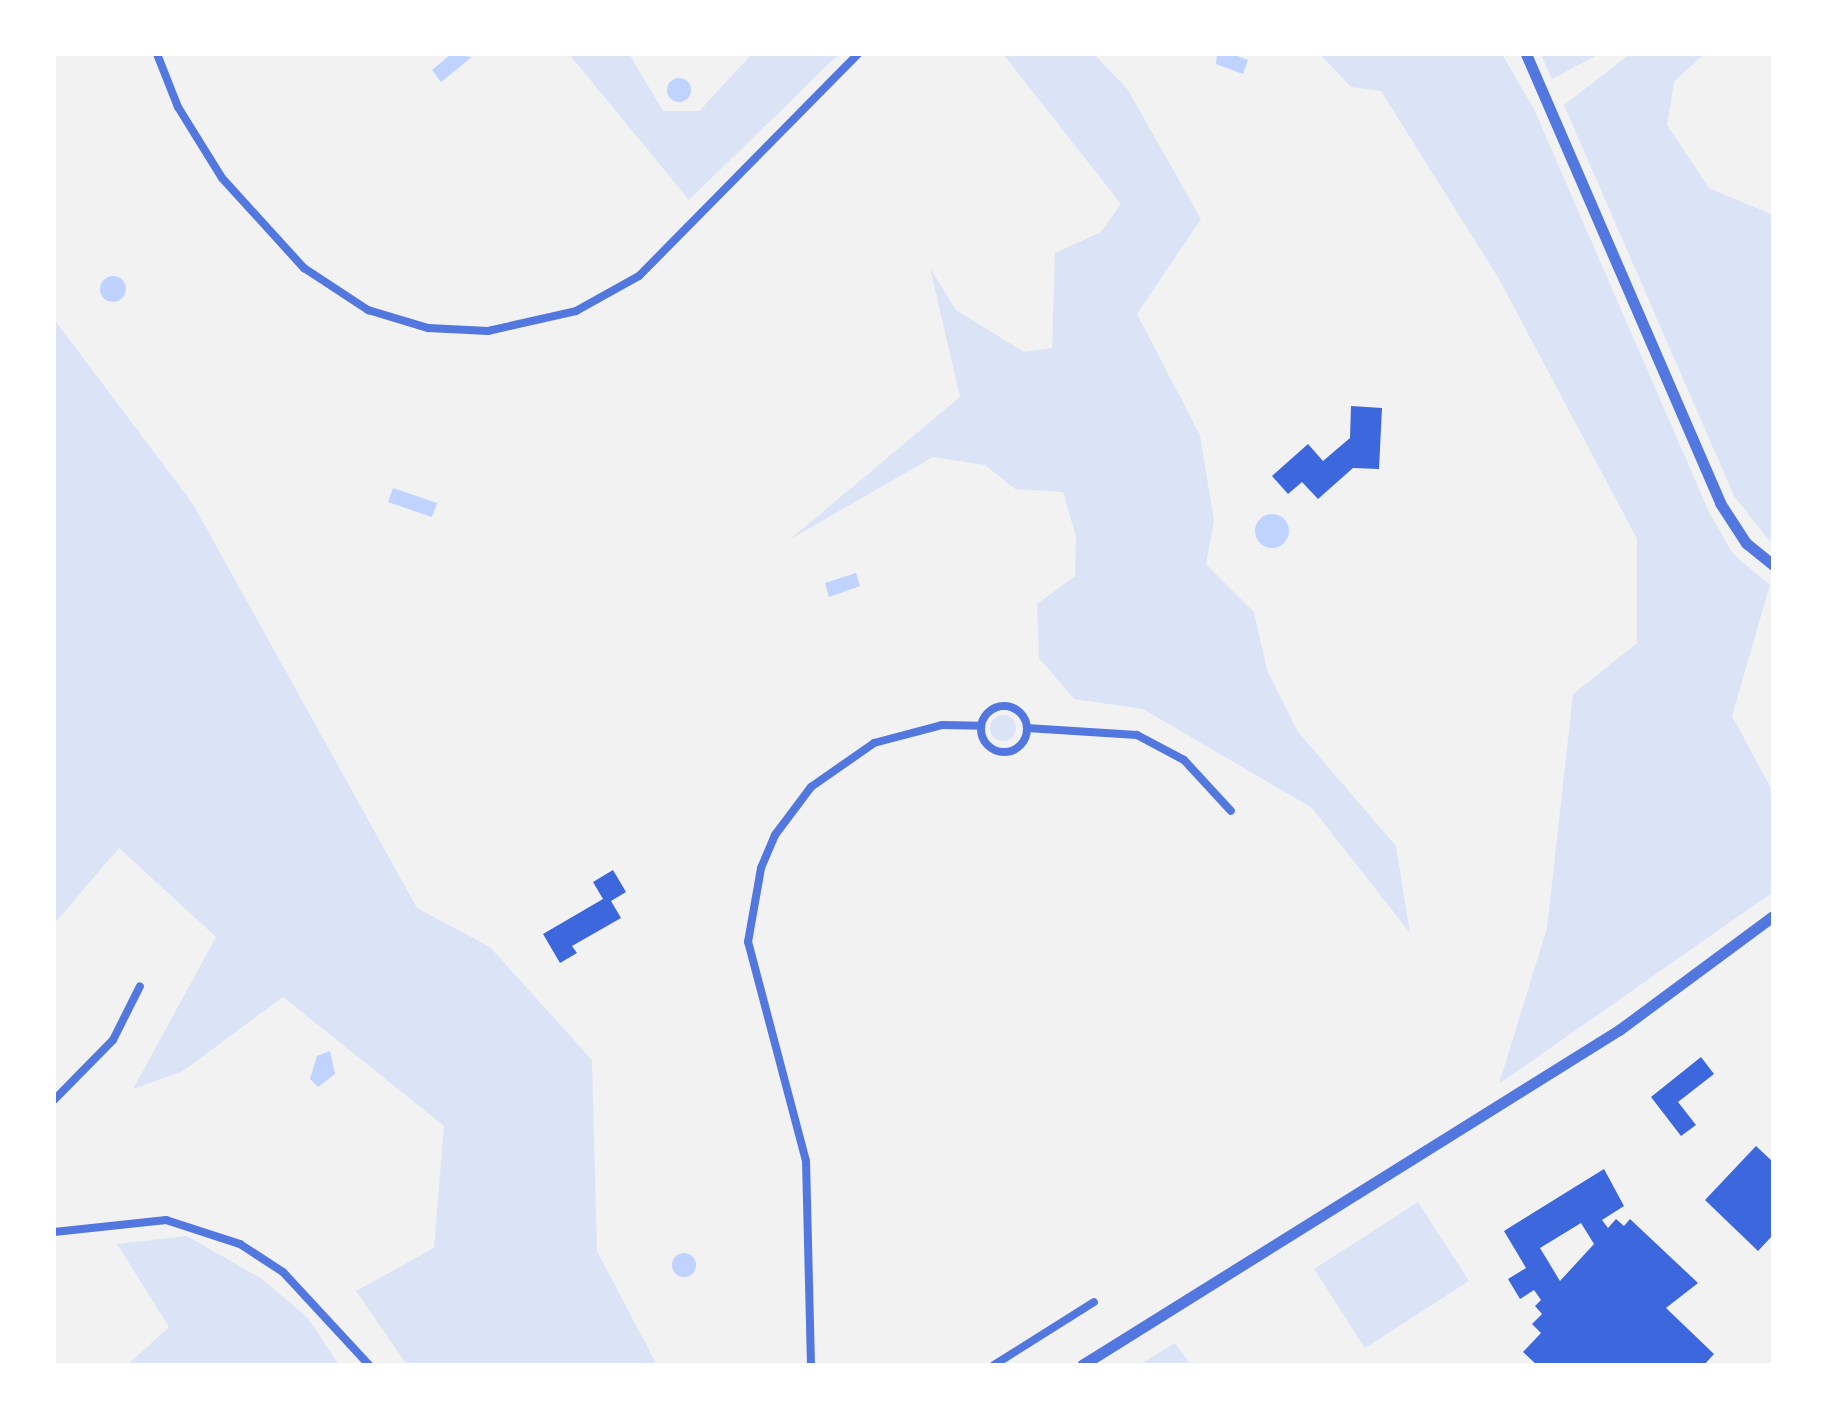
<!DOCTYPE html>
<html>
<head>
<meta charset="utf-8">
<style>
	body { margin:0 }
	#map { position:relative; width:1827px; height:1419px; overflow:hidden; background:#f2f2f2; font-family:"Roboto Condensed",sans-serif }
	div>[style] { position:absolute }
	.green>* { inset:0; background:#dbe4f7 }
	.round { border-radius:50% }
	.water>* { inset:0; background:#bfd3fe }
	.building>* { inset:0; background:#3d67dc }
	.minor>* { height:8px; margin:-4px; padding:0 4px; transform-origin:4px; border-radius:4px; background:#5277de }
	.minor>.ring { margin:-4px; padding:0; box-sizing:content-box; background:none; border:8px solid #5277de; border-radius:50% }
	.tertiary>* { height:11px; margin:-5.5px; padding:0 5.5px; transform-origin:5.5px; border-radius:5.5px; background:#5277de }
	span { translate:-50% -50%; white-space:nowrap; text-align:center; line-height:1.15; -webkit-text-stroke:6px #fff; paint-order:stroke }
	.frame { position:absolute; inset:0; border:56px solid #fff; pointer-events:none }
</style>
</head>
<body>
<div id="map">
	<div class="green">
		<i style="clip-path:polygon(569px 54px,629px 54px,663px 111px,699px 111px,752px 54px,839px 54px,689px 200px)"></i>
		<i style="clip-path:polygon(1003px 54px,1094px 54px,1128px 90px,1201px 219px,1137px 314px,1200px 435px,1214px 521px,1206px 564px,1254px 612px,1267px 670px,1298px 732px,1396px 846px,1410px 933px,1312px 808px,1143px 709px,1074px 699px,1039px 658px,1037px 604px,1075px 576px,1076px 537px,1063px 492px,1015px 489px,985px 465px,933px 457px,789px 540px,960px 397px,930px 268px,956px 310px,1024px 352px,1052px 348px,1055px 253px,1101px 232px,1121px 204px)"></i>
		<i style="clip-path:polygon(1320px 54px,1502px 54px,1534px 109px,1709px 512px,1733px 554px,1770px 585px,1732px 716px,1773px 792px,1773px 892px,1499px 1084px,1547px 928px,1573px 694px,1637px 643px,1637px 539px,1499px 279px,1381px 91px,1351px 87px)"></i>
		<i style="clip-path:polygon(1541px 54px,1599px 54px,1552px 79px)"></i>
		<i style="clip-path:polygon(1630px 54px,1704px 54px,1674px 82px,1667px 125px,1709px 188px,1773px 215px,1773px 545px,1734px 496px,1564px 105px)"></i>
		<i style="clip-path:polygon(54px 319px,193px 504px,417px 908px,490px 947px,592px 1060px,597px 1251px,657px 1365px,407px 1365px,356px 1291px,434px 1248px,444px 1126px,283px 997px,183px 1071px,133px 1089px,216px 937px,119px 848px,54px 924px)"></i>
		<i class="round" style="left:990px;top:715px;width:26px;height:26px"></i>
		<i style="clip-path:polygon(1418px 1202px,1469px 1281px,1365px 1348px,1314px 1269px)"></i>
		<i style="clip-path:polygon(187px 1236px,262px 1279px,308px 1318px,339px 1365px,127px 1365px,169px 1327px,117px 1244px)"></i>
		<i style="clip-path:polygon(1175px 1343px,1191px 1365px,1139px 1365px)"></i>
	</div>
	<div class="water">
		<i style="clip-path:polygon(451px 54px,472px 57px,441px 82px,432px 70px)"></i>
		<i style="clip-path:polygon(1232px 54px,1248px 60px,1243px 74px,1216px 64px,1217px 54px)"></i>
		<i class="round" style="left:667px;top:78px;width:24px;height:24px"></i>
		<i class="round" style="left:100px;top:276px;width:26px;height:26px"></i>
		<i style="clip-path:polygon(393px 488px,437px 503px,432px 517px,388px 502px)"></i>
		<i class="round" style="left:1255px;top:514px;width:34px;height:34px"></i>
		<i style="clip-path:polygon(856px 573px,860px 586px,829px 597px,825px 583px)"></i>
		<i style="clip-path:polygon(330px 1051px,335px 1074px,318px 1087px,310px 1079px,317px 1056px)"></i>
		<i class="round" style="left:672px;top:1253px;width:24px;height:24px"></i>
	</div>
	<div class="building">
		<i style="clip-path:polygon(1351px 406px,1382px 408px,1379px 469px,1353px 468px,1318px 499px,1302px 482px,1288px 494px,1272px 476px,1308px 444px,1323px 461px,1350px 438px)"></i>
		<i style="clip-path:polygon(613px 870px,626px 892px,611px 901px,621px 918px,572px 946px,577px 953px,560px 963px,543px 934px,603px 899px,593px 882px)"></i>
		<i style="clip-path:polygon(1701px 1057px,1714px 1074px,1678px 1102px,1696px 1125px,1681px 1136px,1651px 1097px)"></i>
		<i style="clip-path:polygon(1756px 1146px,1773px 1162px,1773px 1235px,1758px 1251px,1705px 1200px)"></i>
		<i style="clip-path:polygon(evenodd,1604px 1169px,1624px 1206px,1602px 1220px,1608px 1228px,1616px 1219px,1624px 1226px,1630px 1219px,1698px 1283px,1666px 1308px,1714px 1354px,1704px 1365px,1537px 1365px,1523px 1352px,1541px 1333px,1532px 1324px,1542px 1314px,1535px 1306px,1541px 1300px,1534px 1290px,1520px 1299px,1508px 1279px,1526px 1268px,1504px 1231px,1604px 1169px,1581px 1223px,1594px 1244px,1560px 1281px,1540px 1248px,1581px 1223px)"></i>
	</div>
	<div class="minor">
		<i style="left:157px;top:54px;width:57px;rotate:68.4deg"></i>
		<i style="left:178px;top:107px;width:84px;rotate:58.2deg"></i>
		<i style="left:222px;top:178px;width:122px;rotate:47.7deg"></i>
		<i style="left:304px;top:268px;width:77px;rotate:33.3deg"></i>
		<i style="left:368px;top:310px;width:63px;rotate:16.7deg"></i>
		<i style="left:428px;top:328px;width:60px;rotate:2.9deg"></i>
		<i style="left:488px;top:331px;width:90px;rotate:-12.8deg"></i>
		<i style="left:576px;top:311px;width:72px;rotate:-29.1deg"></i>
		<i style="left:639px;top:276px;width:312px;rotate:-45.4deg"></i>
		<i class="ring" style="left:981px;top:706px;width:38px;height:38px"></i>
		<i style="left:1027px;top:728px;width:110px;rotate:3.6deg"></i>
		<i style="left:1137px;top:735px;width:53px;rotate:28deg"></i>
		<i style="left:1184px;top:760px;width:69px;rotate:47.3deg"></i>
		<i style="left:54px;top:1100px;width:84px;rotate:-45.5deg"></i>
		<i style="left:113px;top:1040px;width:60px;rotate:-63.4deg"></i>
		<i style="left:54px;top:1232px;width:113px;rotate:-6.1deg"></i>
		<i style="left:166px;top:1220px;width:78px;rotate:18deg"></i>
		<i style="left:240px;top:1244px;width:51px;rotate:33.1deg"></i>
		<i style="left:283px;top:1272px;width:127px;rotate:47.2deg"></i>
		<i style="left:811px;top:1365px;width:204px;rotate:-91.4deg"></i>
		<i style="left:806px;top:1161px;width:227px;rotate:-104.8deg"></i>
		<i style="left:748px;top:942px;width:75px;rotate:-80deg"></i>
		<i style="left:761px;top:868px;width:36px;rotate:-67deg"></i>
		<i style="left:775px;top:835px;width:60px;rotate:-53.1deg"></i>
		<i style="left:811px;top:787px;width:77px;rotate:-34.9deg"></i>
		<i style="left:874px;top:743px;width:70px;rotate:-14.8deg"></i>
		<i style="left:942px;top:725px;width:39px;rotate:1deg"></i>
		<i style="left:994px;top:1365px;width:118px;rotate:-32.2deg"></i>
	</div>
	<div class="tertiary">
		<i style="left:1526px;top:54px;width:489px;rotate:66.6deg"></i>
		<i style="left:1720px;top:503px;width:48px;rotate:57deg"></i>
		<i style="left:1746px;top:543px;width:35px;rotate:39deg"></i>
		<i style="left:1082px;top:1365px;width:633px;rotate:-31.96deg"></i>
		<i style="left:1619px;top:1030px;width:192px;rotate:-36.5deg"></i>
	</div>
	<div class="frame"></div>
</div>
</body>
</html>
